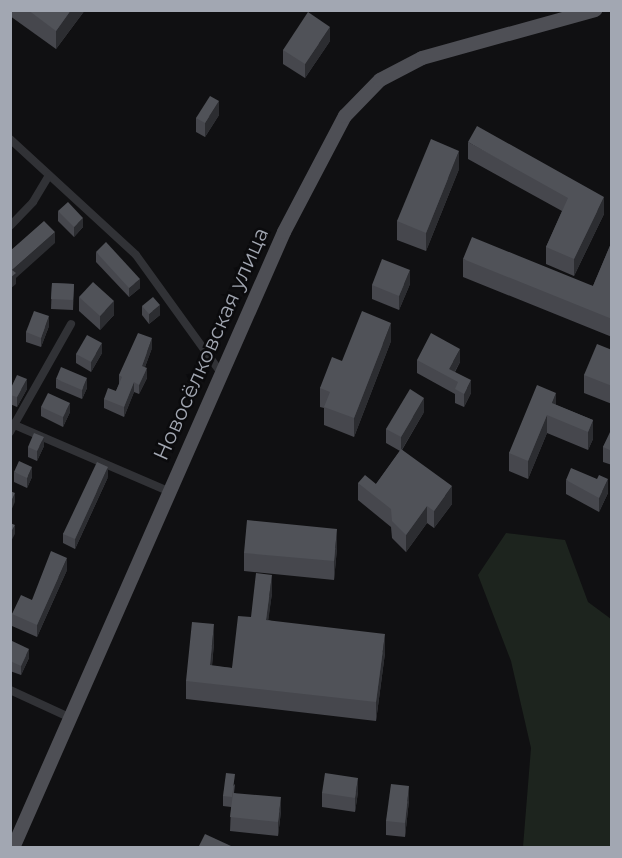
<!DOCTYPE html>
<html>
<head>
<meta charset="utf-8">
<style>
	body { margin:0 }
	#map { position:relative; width:622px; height:858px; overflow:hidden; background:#101012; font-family:Montserrat,sans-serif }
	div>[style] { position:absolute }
	.green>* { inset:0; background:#1d241e }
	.street>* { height:8px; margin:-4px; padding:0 4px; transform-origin:4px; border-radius:4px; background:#313236 }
	.primary>* { height:14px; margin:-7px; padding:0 7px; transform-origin:7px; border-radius:7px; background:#4e4f55 }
	.wall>* { inset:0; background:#46474d }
	.shaded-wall>* { inset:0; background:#2c2d31 }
	.building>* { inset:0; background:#505258 }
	span { translate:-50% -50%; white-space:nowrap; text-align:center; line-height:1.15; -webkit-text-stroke:5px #0b0b0d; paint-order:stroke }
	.street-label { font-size:21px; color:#a2a7b2 }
	.frame { position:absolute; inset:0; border:12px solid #a2a7b2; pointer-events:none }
</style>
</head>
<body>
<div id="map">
	<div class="green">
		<i style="clip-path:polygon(506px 533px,565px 540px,588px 602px,611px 619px,611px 847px,523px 847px,531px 748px,511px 661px,478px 575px)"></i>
	</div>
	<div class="street">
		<i style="left:10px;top:139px;width:171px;rotate:42.6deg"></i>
		<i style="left:136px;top:255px;width:145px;rotate:54.2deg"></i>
		<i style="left:10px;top:226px;width:33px;rotate:-46deg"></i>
		<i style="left:33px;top:202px;width:31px;rotate:-59deg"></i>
		<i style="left:10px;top:423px;width:172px;rotate:23.3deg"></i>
		<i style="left:10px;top:432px;width:124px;rotate:-60.5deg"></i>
		<i style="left:10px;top:690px;width:67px;rotate:24.7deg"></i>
	</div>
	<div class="primary">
		<i style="left:13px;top:848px;width:673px;rotate:-66.25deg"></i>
		<i style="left:284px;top:232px;width:131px;rotate:-62.3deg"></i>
		<i style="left:345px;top:116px;width:50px;rotate:-45.8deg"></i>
		<i style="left:380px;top:80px;width:47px;rotate:-27.6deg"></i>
		<i style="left:422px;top:58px;width:180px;rotate:-15.5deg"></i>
	</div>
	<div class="wall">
		<i style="clip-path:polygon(10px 10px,85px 10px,56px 49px,10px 16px)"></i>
		<i style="clip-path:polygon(330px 41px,305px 78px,283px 64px,283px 50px)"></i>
		<i style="clip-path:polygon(219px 115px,205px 137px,196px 132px,196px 118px)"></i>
		<i style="clip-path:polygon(468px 142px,604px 214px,574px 276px,546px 264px,546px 247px,562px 211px,468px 159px)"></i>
		<i style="clip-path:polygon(459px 169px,426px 251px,397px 240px,397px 221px)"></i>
		<i style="clip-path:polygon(58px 211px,83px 227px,74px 237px,58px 221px)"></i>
		<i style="clip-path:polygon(612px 241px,612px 337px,463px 277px,463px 259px,593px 286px)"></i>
		<i style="clip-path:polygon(96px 252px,140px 288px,129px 297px,96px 262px)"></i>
		<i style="clip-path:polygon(52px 283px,74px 284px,73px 310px,51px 309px)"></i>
		<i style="clip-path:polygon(410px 284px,399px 310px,372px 299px,372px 285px)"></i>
		<i style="clip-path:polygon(79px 297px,114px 315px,100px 330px,79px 311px)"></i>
		<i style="clip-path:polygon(142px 306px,160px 315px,149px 324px,142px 315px)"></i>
		<i style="clip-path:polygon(49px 326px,41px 347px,26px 342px,26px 332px)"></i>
		<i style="clip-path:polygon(391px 341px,354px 437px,324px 425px,324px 408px,320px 407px,320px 388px,342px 361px)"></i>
		<i style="clip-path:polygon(152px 348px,145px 367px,147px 378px,139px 394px,134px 392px,124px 417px,104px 408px,104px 399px,116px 391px,119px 384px,119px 375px)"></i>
		<i style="clip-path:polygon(612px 350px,612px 404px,584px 393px,584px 375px)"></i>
		<i style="clip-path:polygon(102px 353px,91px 372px,76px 363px,76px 354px)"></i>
		<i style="clip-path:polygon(417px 360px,460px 362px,455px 372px,471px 393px,464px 407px,455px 403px,455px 394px,417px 373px)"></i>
		<i style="clip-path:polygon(56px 379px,87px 388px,82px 399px,56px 388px)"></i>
		<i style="clip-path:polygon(27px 389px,17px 407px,10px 404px,10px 390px)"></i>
		<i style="clip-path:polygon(556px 405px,593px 420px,593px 439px,588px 450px,547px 433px,528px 479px,509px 471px,509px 453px)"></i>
		<i style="clip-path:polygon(41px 407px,70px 412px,63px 427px,41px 416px)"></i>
		<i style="clip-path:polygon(424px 412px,402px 450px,452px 504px,434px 528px,427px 523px,406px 552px,392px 538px,391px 527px,358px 500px,358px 483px,376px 484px,400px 451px,386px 443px,386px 429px)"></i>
		<i style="clip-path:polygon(612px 430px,612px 465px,603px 462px,603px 447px)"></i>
		<i style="clip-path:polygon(44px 446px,37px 461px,28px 457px,28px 447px)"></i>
		<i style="clip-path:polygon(14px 472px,32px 477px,27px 488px,14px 482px)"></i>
		<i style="clip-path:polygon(108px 477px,75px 549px,63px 543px,63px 534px)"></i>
		<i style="clip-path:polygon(566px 480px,608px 493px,599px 512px,566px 494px)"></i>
		<i style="clip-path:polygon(337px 548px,334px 580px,244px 571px,244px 553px)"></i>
		<i style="clip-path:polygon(67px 570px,37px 637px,12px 626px,12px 614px,32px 600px)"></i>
		<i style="clip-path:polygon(272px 593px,268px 620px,385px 653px,376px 721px,186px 699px,186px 681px,214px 643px,212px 666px,232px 668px,251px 617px)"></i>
		<i style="clip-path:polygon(10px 640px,29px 658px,21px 675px,10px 671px)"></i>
		<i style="clip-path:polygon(235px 784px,234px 793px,281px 811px,278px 836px,230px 831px,231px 807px,223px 806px,223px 796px)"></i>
		<i style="clip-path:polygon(358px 792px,355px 812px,322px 807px,322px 793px)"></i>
		<i style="clip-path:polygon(409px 800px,405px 837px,386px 835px,386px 821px)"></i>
	</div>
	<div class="shaded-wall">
		<i style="clip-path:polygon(71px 10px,85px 10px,56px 49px,56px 31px)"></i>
		<i style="clip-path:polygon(330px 27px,330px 41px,305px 78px,305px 64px)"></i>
		<i style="clip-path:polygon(219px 101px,219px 115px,205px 137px,205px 123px)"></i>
		<i style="clip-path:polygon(459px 151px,459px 169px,426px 251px,426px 233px)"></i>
		<i style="clip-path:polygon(604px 197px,604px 214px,574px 276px,574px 259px)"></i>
		<i style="clip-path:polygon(83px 218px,83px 227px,74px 237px,74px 227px)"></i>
		<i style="clip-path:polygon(55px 232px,55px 243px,16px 278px,16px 284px,10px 289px,10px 278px,12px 270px)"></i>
		<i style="clip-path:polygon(410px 270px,410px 284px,399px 310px,399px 296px)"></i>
		<i style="clip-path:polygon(140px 279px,140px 288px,129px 297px,129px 288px)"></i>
		<i style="clip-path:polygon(114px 301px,114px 315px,100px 330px,100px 316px)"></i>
		<i style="clip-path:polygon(160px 305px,160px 315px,149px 324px,149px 314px)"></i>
		<i style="clip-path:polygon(49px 316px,49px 326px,41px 347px,41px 338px)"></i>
		<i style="clip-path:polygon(391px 323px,391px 341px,354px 437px,354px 418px)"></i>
		<i style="clip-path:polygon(152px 338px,152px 348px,142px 375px,142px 366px)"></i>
		<i style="clip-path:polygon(102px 343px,102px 353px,91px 372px,91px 362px)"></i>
		<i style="clip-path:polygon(460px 349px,460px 362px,451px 378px,449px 369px)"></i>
		<i style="clip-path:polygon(147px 368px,147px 378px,139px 394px,139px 385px)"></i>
		<i style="clip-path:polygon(87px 378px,87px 388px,82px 399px,82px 390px)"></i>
		<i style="clip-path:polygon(27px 379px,27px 389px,17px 407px,17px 397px)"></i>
		<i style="clip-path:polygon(471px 380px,471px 393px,464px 407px,464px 394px)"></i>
		<i style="clip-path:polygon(134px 382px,134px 392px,124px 417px,124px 407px)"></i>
		<i style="clip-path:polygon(556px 393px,556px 412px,552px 403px)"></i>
		<i style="clip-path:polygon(424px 398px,424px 412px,401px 451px,401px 437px)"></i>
		<i style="clip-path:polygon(70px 403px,70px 412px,63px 427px,63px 417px)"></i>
		<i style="clip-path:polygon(547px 415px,547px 433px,528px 479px,528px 461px)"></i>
		<i style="clip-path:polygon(593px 420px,593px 439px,588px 450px,588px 432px)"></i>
		<i style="clip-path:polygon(44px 437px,44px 446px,37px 461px,37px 451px)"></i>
		<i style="clip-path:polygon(32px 467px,32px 477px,27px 488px,27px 478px)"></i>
		<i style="clip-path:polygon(108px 467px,108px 477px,75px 549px,75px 539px)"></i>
		<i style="clip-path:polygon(608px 479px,608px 493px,599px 512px,599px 498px)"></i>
		<i style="clip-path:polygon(452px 486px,452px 504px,434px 528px,434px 511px)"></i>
		<i style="clip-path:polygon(15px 493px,15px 502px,10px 513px,10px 504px)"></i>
		<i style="clip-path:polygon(427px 506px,427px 523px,406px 552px,406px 535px)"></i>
		<i style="clip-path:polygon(15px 525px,15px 534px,10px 543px,10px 534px)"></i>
		<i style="clip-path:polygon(337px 529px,337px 548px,334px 580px,334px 561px)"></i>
		<i style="clip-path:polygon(67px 558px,67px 570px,37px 637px,37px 625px)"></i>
		<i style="clip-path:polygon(272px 575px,272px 593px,266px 638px,266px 620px)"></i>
		<i style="clip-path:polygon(214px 624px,214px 643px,210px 684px,210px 665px)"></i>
		<i style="clip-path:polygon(385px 634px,385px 653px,376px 721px,376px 702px)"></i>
		<i style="clip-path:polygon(29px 649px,29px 658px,21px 675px,21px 666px)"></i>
		<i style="clip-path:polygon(358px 778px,358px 792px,355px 812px,355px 798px)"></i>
		<i style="clip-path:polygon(409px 786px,409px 800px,405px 837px,405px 823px)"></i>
		<i style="clip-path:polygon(281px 797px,281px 811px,278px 836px,278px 822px)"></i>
	</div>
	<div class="building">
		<i style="clip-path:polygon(28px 10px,71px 10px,56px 31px)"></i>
		<i style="clip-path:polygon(308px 12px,330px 27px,305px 64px,283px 50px)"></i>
		<i style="clip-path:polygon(210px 96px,219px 101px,205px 123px,196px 118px)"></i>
		<i style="clip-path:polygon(477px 126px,604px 197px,574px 259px,546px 247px,568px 198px,468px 142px)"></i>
		<i style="clip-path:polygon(431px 139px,459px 151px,426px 233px,397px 221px)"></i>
		<i style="clip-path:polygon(68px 202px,83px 218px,74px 227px,58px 211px)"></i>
		<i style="clip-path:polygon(44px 221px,55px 232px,12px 270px,16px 273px,10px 278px,10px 251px)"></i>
		<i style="clip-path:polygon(472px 237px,593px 286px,612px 241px,612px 319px,463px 259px)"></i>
		<i style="clip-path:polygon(106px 242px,140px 279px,129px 288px,96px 252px)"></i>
		<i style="clip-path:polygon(382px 259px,410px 270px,399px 296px,372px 285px)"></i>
		<i style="clip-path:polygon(93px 282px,114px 301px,100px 316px,79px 297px)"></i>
		<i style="clip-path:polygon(52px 283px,74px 284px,73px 300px,51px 299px)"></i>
		<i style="clip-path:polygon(153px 297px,160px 305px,149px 314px,142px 306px)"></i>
		<i style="clip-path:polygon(34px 311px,49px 316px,41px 338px,26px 332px)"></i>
		<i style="clip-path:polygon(362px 311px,391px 323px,354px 418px,324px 407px,330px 392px,320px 388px,332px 357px,342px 361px)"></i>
		<i style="clip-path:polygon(138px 333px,152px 338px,142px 366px,147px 368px,139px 385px,134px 382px,124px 407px,104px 399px,108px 388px,116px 391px,122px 377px,119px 375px)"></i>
		<i style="clip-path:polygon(431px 333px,460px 349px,449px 369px,471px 380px,464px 394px,455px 389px,458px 382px,417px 360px)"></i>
		<i style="clip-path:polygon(87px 335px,102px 343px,91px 362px,76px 354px)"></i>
		<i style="clip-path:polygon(597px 344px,612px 350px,612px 386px,584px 375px)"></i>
		<i style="clip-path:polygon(61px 367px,87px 378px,82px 390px,56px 379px)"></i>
		<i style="clip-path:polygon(17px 375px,27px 379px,17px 397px,10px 395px,10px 390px)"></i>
		<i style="clip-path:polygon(537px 385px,556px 393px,552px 403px,593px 420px,588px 432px,547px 415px,528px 461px,509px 453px)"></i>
		<i style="clip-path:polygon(410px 389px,424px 398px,401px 437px,386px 429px)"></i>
		<i style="clip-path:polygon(48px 393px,70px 403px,63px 417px,41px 407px)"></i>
		<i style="clip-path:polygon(611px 430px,612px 430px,612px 451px,603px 447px)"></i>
		<i style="clip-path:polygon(34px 433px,44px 437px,37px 451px,28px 447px)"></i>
		<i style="clip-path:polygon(401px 449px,452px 486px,434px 511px,427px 506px,406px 535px,392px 521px,391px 509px,358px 483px,365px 475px,376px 484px)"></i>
		<i style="clip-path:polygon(19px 461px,32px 467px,27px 478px,14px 472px)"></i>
		<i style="clip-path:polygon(97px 462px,108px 467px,75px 539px,63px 534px)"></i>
		<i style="clip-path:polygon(571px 468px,597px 479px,599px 475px,608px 479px,599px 498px,566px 480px)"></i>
		<i style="clip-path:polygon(10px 491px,15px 493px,10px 504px)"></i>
		<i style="clip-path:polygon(247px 520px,337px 529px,334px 561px,244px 553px)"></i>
		<i style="clip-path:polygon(10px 523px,15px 525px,10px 534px)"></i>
		<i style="clip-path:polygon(51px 551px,67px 558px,37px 625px,12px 614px,21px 595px,32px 600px)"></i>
		<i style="clip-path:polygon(256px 573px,272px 575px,266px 620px,385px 634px,376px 702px,186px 681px,192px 622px,214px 624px,210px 665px,232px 668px,238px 616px,251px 617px)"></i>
		<i style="clip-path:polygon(10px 640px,29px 649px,21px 666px,10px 661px)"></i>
		<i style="clip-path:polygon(226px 773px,235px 774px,232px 797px,223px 796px)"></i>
		<i style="clip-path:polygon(325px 773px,358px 778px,355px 798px,322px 793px)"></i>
		<i style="clip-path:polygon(391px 784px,409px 786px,405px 823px,386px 821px)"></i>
		<i style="clip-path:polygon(233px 793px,281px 797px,278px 822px,230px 817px)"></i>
		<i style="clip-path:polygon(205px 834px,231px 846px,230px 848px,198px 848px)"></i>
	</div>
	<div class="street-label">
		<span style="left:211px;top:344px;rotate:-66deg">Новосёлковская улица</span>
	</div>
	<div class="frame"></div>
</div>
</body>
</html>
